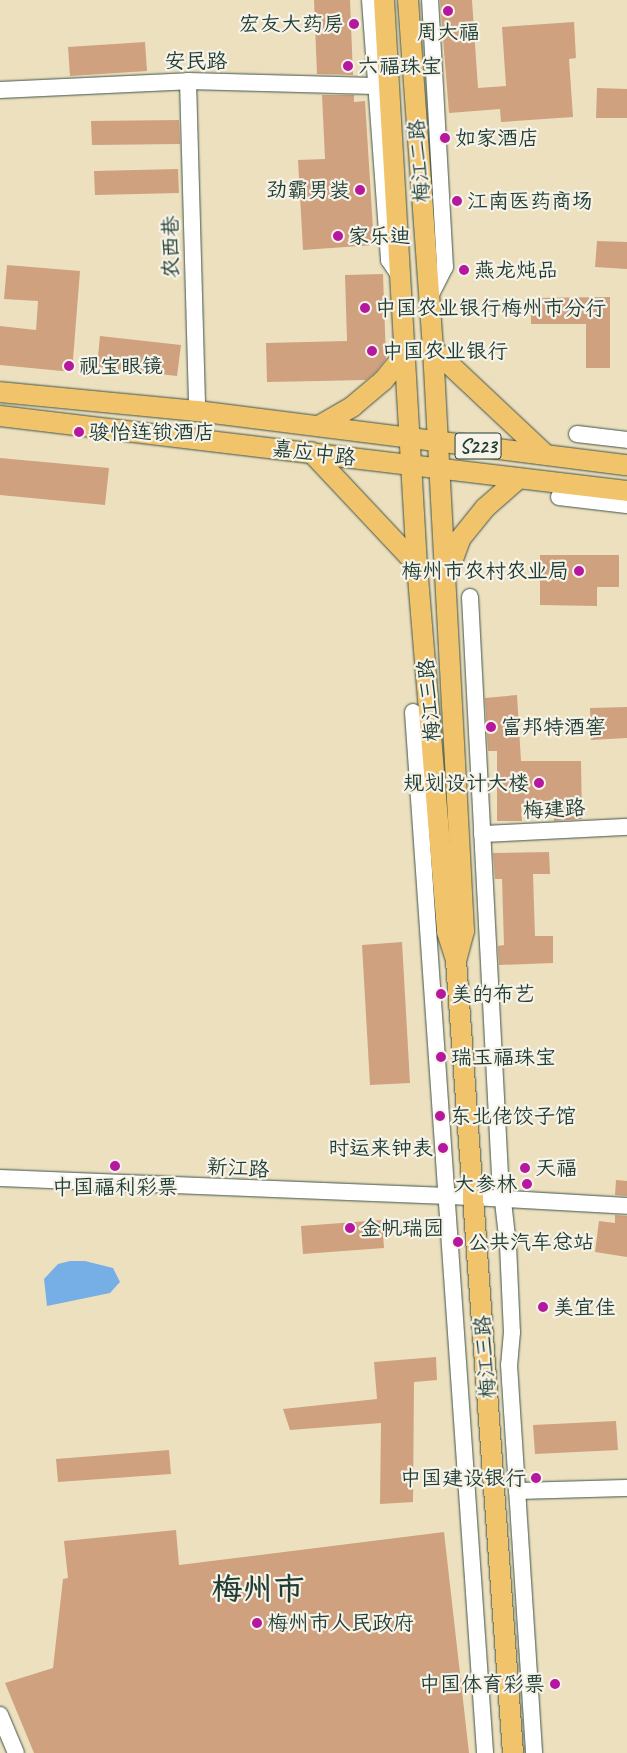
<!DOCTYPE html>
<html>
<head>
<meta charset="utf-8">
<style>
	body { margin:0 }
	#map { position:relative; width:627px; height:1753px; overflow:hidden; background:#ede0bf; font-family:Caveat,"LXGW WenKai TC",sans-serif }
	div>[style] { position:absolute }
	.water>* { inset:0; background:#76aee6 }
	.building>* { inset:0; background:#cfa17e }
	.roads { filter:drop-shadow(0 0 1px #3e5549) drop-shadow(0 0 1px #3e5549) }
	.minor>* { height:16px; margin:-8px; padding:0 8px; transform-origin:8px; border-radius:8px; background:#fff }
	.major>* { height:20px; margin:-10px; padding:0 10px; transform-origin:10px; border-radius:10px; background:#f1c36a }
	.dots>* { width:14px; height:14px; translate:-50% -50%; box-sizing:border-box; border:2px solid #f7f3e8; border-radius:50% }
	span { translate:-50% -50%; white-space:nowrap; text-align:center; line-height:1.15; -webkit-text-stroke:4.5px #f7f3e8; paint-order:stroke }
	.shield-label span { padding:1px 4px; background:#f7f3e8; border:1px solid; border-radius:4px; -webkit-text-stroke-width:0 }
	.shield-label { font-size:20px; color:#1f3d34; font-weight:700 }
	.poi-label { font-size:21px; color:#1f3d34 }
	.right { translate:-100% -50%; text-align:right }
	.left { translate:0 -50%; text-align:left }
	.street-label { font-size:21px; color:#1f3d34 }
	.town-label { font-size:31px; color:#1f3d34; font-weight:700 }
</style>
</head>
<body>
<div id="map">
	<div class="water">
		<i style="clip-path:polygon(70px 1261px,85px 1261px,113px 1268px,120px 1282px,110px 1293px,47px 1306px,44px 1279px,58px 1264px)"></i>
	</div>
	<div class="building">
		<i style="clip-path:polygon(314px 0,350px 0,353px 75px,317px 74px)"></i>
		<i style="clip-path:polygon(440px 0,472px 0,478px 88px,506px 86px,502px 27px,574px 22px,576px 58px,569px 59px,573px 117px,501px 122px,500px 109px,449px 113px)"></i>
		<i style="clip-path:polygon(145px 42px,147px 71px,70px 76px,68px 47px)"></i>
		<i style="clip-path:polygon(597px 88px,627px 89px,627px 118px,596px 118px)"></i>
		<i style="clip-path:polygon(322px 95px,354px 95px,354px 102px,365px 101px,374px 245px,303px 250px,298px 160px,325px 159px)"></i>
		<i style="clip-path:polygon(179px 120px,180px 144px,92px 145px,91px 121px)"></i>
		<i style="clip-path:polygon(178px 169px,179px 193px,95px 195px,94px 171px)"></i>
		<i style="clip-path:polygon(597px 241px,627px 242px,627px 269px,595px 267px)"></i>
		<i style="clip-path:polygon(7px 265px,80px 271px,72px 372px,0 365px,0 326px,36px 330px,38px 301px,4px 299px)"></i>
		<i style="clip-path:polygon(383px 274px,386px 359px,375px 373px,366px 380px,267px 382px,266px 343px,347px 341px,345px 275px)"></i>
		<i style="clip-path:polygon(610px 297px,610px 368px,586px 368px,586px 324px,531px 324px,531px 298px)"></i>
		<i style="clip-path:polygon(100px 336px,181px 345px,177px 376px,97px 367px)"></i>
		<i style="clip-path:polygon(0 458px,109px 468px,105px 505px,0 495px)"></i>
		<i style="clip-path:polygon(540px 555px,619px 555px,619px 587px,597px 587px,597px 606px,540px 605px)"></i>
		<i style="clip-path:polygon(517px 695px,521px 761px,581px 761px,582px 819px,554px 821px,553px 804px,521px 804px,522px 821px,497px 821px,497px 751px,488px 751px,485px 698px)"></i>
		<i style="clip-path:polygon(627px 707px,627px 738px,591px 740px,590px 708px)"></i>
		<i style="clip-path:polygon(549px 852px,550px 874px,533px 874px,535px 936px,553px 936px,553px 963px,499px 965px,498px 946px,504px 945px,502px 879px,495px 879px,493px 853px)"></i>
		<i style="clip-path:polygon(402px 942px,410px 1083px,370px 1085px,362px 945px)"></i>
		<i style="clip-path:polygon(616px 1180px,627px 1181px,627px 1196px,615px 1195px)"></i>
		<i style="clip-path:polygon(615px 1215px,627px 1216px,627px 1257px,595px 1252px,599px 1221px,615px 1223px)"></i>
		<i style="clip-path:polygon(382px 1220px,384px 1248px,303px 1254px,301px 1226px)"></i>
		<i style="clip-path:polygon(436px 1357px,437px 1380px,414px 1382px,413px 1502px,380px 1504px,381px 1423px,290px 1430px,283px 1409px,377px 1399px,374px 1362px)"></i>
		<i style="clip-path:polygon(616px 1421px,618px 1450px,535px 1454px,533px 1425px)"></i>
		<i style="clip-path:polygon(169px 1450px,171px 1474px,58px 1482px,56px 1459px)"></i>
		<i style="clip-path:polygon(176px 1530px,179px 1565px,444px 1532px,469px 1753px,34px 1753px,5px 1683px,53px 1668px,63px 1579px,68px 1578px,64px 1541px)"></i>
	</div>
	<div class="roads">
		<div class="minor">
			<i style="left:370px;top:0;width:261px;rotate:85.8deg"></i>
			<i style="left:389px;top:260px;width:22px;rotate:56deg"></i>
			<i style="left:188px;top:81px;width:330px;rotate:88.4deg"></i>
			<i style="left:0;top:90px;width:188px;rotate:-2.7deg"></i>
			<i style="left:188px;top:81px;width:187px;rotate:1.5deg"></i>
			<i style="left:375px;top:86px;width:17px;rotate:31deg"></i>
			<i style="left:429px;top:298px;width:35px;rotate:-63deg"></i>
			<i style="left:445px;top:267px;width:267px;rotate:-93.2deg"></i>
			<i style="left:577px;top:434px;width:50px;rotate:6.8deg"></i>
			<i style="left:559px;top:497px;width:68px;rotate:6.7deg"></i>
			<i style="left:470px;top:597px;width:579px;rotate:87.03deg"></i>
			<i style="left:500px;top:1175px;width:70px;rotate:83.5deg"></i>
			<i style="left:508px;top:1245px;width:87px;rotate:87.4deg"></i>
			<i style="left:512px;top:1332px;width:33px;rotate:95deg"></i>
			<i style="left:509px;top:1365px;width:389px;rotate:86.3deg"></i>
			<i style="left:413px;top:712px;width:1043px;rotate:86.04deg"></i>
			<i style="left:482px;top:834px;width:145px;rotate:-2.8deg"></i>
			<i style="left:0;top:1178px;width:473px;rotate:2.3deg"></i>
			<i style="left:473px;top:1197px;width:154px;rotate:3.3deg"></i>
			<i style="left:517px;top:1491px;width:110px;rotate:-1.6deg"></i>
			<i style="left:0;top:1715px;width:41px;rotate:67.2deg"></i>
		</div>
		<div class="major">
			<i style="left:384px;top:0;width:566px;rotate:86.66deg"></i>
			<i style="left:417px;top:565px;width:368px;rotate:85.3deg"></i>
			<i style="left:447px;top:932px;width:29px;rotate:72deg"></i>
			<i style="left:456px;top:960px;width:795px;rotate:85.89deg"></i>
			<i style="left:408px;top:0;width:350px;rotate:85.9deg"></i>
			<i style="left:433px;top:349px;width:583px;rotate:86.95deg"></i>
			<i style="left:464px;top:931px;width:30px;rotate:105deg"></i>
			<i style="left:433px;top:349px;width:154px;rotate:43.2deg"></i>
			<i style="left:0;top:392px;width:198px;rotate:5.5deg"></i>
			<i style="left:197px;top:411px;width:433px;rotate:7.2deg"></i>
			<i style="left:0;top:416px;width:631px;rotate:6.82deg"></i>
			<i style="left:319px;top:426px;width:39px;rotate:-30deg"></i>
			<i style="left:353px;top:406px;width:39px;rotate:-40deg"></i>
			<i style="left:383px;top:381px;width:36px;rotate:-51deg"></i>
			<i style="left:311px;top:452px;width:155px;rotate:46.8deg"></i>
			<i style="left:449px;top:570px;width:33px;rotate:-70deg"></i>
			<i style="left:460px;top:539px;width:40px;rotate:-51deg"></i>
			<i style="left:485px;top:508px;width:44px;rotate:-41.3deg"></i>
		</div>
	</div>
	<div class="dots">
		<i style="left:448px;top:11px;background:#b5179e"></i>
		<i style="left:354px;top:24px;background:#b5179e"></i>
		<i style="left:348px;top:66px;background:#b5179e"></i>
		<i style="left:445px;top:138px;background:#b5179e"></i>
		<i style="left:360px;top:190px;background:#b5179e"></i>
		<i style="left:457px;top:201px;background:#b5179e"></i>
		<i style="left:338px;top:236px;background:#b5179e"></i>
		<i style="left:464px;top:270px;background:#b5179e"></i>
		<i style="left:365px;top:308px;background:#b5179e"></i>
		<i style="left:372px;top:351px;background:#b5179e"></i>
		<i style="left:69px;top:366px;background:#b5179e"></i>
		<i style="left:79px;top:432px;background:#b5179e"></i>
		<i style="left:579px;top:571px;background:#b5179e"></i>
		<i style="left:491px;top:727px;background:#b5179e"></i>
		<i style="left:539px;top:783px;background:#b5179e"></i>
		<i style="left:441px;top:994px;background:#b5179e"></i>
		<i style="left:441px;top:1057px;background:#b5179e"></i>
		<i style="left:440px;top:1116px;background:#b5179e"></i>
		<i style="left:443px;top:1148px;background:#b5179e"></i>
		<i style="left:115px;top:1166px;background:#b5179e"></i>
		<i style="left:525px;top:1168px;background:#b5179e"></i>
		<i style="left:527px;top:1184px;background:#b5179e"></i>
		<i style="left:350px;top:1228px;background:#b5179e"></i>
		<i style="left:458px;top:1242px;background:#b5179e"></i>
		<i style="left:543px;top:1307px;background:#b5179e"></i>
		<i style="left:536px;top:1478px;background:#b5179e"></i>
		<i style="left:257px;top:1623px;background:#b5179e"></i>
		<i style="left:555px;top:1684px;background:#b5179e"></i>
	</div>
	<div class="shield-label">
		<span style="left:478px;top:446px">S223</span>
	</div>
	<div class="poi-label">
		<span class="right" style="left:344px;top:24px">宏友大药房</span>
		<span style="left:448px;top:32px">周大福</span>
		<span class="left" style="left:358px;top:66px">六福珠宝</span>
		<span class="left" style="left:455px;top:138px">如家酒店</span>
		<span class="right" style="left:350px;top:190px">劲霸男装</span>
		<span class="left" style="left:467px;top:201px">江南医药商场</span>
		<span class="left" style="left:348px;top:236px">家乐迪</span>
		<span class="left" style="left:474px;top:270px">燕龙炖品</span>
		<span class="left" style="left:375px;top:308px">中国农业银行梅州市分行</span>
		<span class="left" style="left:382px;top:351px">中国农业银行</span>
		<span class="left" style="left:79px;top:366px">视宝眼镜</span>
		<span class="left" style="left:89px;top:432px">骏怡连锁酒店</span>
		<span class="right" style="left:569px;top:571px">梅州市农村农业局</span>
		<span class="left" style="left:501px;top:727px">富邦特酒窖</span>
		<span class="right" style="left:529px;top:783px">规划设计大楼</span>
		<span class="left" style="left:451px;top:994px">美的布艺</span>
		<span class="left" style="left:451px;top:1057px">瑞玉福珠宝</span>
		<span class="left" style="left:450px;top:1116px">东北佬饺子馆</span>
		<span class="right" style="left:433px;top:1148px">时运来钟表</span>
		<span class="left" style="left:535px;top:1168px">天福</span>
		<span class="right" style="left:517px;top:1184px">大参林</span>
		<span style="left:115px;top:1187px">中国福利彩票</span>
		<span class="left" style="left:360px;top:1228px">金帆瑞园</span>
		<span class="left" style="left:468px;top:1242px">公共汽车总站</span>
		<span class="left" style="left:553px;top:1307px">美宜佳</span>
		<span class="right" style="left:526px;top:1478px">中国建设银行</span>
		<span class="left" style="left:267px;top:1623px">梅州市人民政府</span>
		<span class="right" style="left:545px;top:1684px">中国体育彩票</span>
	</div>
	<div class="street-label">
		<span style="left:196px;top:61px">安民路</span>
		<span style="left:419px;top:161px;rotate:-94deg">梅江二路</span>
		<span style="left:171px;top:247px;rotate:-91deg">农西巷</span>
		<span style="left:314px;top:453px;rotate:7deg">嘉应中路</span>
		<span style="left:429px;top:700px;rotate:-95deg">梅江三路</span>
		<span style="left:554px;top:809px;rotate:-3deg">梅建路</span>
		<span style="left:238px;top:1168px;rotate:3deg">新江路</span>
		<span style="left:485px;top:1357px;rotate:-94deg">梅江三路</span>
	</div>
	<div class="town-label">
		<span style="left:258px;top:1589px">梅州市</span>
	</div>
</div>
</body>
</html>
